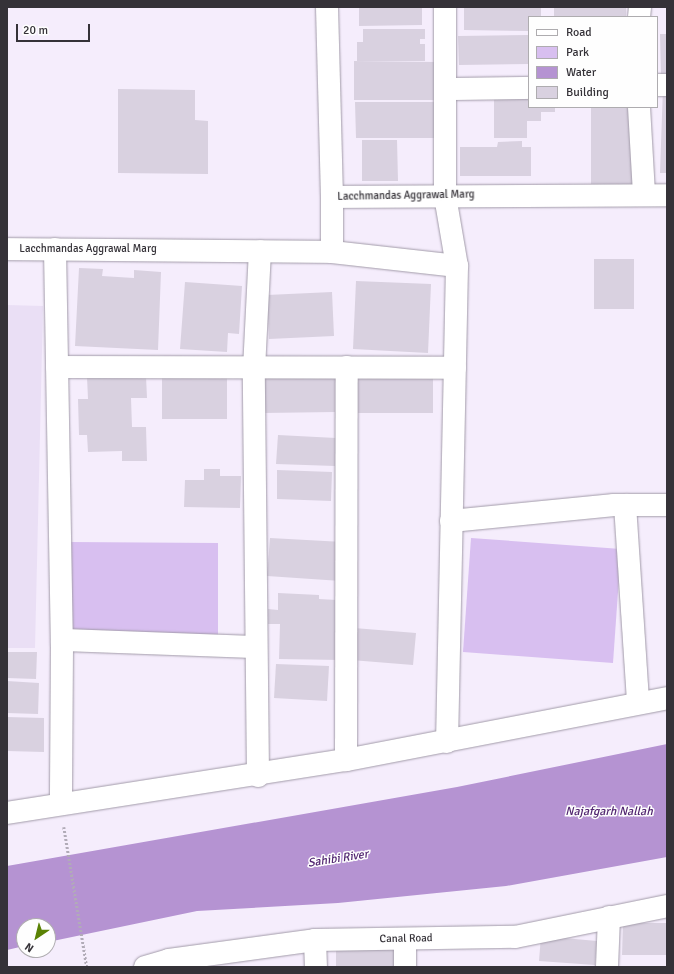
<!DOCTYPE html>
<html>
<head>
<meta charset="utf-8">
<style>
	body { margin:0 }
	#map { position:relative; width:674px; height:974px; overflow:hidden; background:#f5edfc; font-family:Signika,sans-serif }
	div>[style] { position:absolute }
	.built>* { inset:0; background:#eadff5 }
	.green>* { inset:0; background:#d8bff0 }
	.water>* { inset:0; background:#b593d2 }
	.building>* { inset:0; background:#d9d1e0 }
	.path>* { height:2.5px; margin-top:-1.25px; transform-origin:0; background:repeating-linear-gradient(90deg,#b1abb7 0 2px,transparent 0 4px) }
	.roads { filter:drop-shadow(0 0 1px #a29ba9) drop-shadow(0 0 1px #a29ba9) }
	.minor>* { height:22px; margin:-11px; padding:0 11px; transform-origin:11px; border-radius:11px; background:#fff }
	span { translate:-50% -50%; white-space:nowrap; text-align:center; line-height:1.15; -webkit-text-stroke:3px #fefefe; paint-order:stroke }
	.street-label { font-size:11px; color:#353238 }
	.water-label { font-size:12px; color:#50246f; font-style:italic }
	.frame { position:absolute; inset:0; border:8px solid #353238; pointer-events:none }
	.legend { position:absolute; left:528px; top:16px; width:130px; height:92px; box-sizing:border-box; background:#fefefe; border:1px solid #aeacaf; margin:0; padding:5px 7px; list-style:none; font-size:12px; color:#353238 }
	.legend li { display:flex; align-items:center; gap:8px; height:20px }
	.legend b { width:20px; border:1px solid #aeacaf }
	.north { position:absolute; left:16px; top:918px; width:40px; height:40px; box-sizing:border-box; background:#fefefe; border:1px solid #aeacaf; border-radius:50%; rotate:215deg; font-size:11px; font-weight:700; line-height:16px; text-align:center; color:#353238 }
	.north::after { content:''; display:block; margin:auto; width:14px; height:18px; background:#5a8204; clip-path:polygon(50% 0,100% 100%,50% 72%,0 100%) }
	.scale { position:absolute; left:16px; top:24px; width:74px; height:18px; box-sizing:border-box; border:2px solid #353238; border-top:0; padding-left:5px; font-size:12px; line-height:14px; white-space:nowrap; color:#353238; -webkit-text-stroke:3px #fefefe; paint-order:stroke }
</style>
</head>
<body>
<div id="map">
	<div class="built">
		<i style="clip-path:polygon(7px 305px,43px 306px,35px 648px,7px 648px)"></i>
	</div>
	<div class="green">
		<i style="clip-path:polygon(471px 538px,621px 549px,613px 663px,463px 652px)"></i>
		<i style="clip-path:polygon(70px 542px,218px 543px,218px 635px,70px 635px)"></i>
	</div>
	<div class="water">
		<i style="clip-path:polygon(667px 744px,667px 857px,506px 886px,338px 903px,197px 911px,48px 942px,48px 926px,24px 926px,24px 946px,7px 950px,7px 866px,457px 787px)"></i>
	</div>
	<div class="building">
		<i style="clip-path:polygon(359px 7px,422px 7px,422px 25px,359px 26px)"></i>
		<i style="clip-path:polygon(464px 7px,541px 7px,541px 17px,529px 17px,529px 31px,464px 30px)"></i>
		<i style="clip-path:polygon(554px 7px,626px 7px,626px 17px,554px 17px)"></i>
		<i style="clip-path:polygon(363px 29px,425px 29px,425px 39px,420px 39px,420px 44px,425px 44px,425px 61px,357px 61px,357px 42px,363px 42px)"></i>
		<i style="clip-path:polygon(660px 34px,667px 34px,667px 75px,661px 75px)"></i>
		<i style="clip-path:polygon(529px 35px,529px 64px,459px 65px,458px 36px)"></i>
		<i style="clip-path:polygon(354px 61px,435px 62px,435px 100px,354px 100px)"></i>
		<i style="clip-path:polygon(663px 87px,667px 87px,667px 173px,660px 173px)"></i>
		<i style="clip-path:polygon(118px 89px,195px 90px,195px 120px,208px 121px,208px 174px,118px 173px)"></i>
		<i style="clip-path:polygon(494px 95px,529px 95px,529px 107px,555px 107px,555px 112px,541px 112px,541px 121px,527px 121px,527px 138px,494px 138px)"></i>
		<i style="clip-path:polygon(355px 102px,434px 102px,435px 138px,356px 138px)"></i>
		<i style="clip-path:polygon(591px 107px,633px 107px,633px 184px,591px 184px)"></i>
		<i style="clip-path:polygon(362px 140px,397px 140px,398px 181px,362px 181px)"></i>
		<i style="clip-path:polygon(522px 141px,522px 147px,531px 147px,531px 176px,460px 176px,460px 147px,497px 147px,498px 142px)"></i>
		<i style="clip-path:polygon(594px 259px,634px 259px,634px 309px,594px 309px)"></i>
		<i style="clip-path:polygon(79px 268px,103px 269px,102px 276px,134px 278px,134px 270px,161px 272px,158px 350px,75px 346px)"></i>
		<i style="clip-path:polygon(356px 281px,431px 284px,428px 353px,353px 349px)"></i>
		<i style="clip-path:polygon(185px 282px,242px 286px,239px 334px,228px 333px,227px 352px,180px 349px)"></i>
		<i style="clip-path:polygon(332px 292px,334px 336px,269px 339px,267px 295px)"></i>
		<i style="clip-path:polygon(335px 374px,335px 412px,263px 413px,263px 375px)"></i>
		<i style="clip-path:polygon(146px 376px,147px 398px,131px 398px,132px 427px,146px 427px,147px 461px,122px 461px,122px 451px,88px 452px,87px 435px,79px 435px,78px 399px,88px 399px,87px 377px)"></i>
		<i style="clip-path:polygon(162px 376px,227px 376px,227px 419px,162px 419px)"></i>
		<i style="clip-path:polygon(351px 376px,433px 376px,433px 413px,352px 413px)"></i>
		<i style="clip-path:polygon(278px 435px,336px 438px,335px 466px,276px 464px)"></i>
		<i style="clip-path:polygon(204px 469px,220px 469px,220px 476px,241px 476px,240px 508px,184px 507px,185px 480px,204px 480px)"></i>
		<i style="clip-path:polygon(277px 470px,332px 472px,331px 501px,277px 499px)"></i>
		<i style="clip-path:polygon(270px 538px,343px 542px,341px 581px,267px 576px)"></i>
		<i style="clip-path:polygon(278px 593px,319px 595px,319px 599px,337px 600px,341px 660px,279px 659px,280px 624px,268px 624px,268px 609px,278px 610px)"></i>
		<i style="clip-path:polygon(354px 628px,416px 633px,413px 665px,351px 660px)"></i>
		<i style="clip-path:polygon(7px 652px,37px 652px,36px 679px,7px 678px)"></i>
		<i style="clip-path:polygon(276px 664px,329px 666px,327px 701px,274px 698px)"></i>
		<i style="clip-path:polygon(7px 681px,39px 683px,38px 714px,7px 713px)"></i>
		<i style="clip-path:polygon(7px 717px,44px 718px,44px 752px,7px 751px)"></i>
		<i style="clip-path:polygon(623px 923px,667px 923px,667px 955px,622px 955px)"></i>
		<i style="clip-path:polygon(541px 936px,597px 941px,595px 965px,539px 961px)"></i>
		<i style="clip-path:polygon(336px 945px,395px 947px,395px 967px,336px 967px)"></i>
	</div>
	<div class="path">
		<i style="left:64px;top:827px;width:142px;rotate:80.7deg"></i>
	</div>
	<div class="roads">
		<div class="minor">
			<i style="left:327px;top:7px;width:190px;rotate:88.5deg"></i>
			<i style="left:445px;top:7px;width:189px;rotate:90deg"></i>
			<i style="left:445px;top:196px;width:71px;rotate:80.3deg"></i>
			<i style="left:457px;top:266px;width:476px;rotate:91.2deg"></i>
			<i style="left:639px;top:17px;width:10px;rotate:-84deg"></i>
			<i style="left:657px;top:85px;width:10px"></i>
			<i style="left:447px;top:89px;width:82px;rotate:-0.7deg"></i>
			<i style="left:639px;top:107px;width:88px;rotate:86.7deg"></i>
			<i style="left:7px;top:249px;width:325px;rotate:0.5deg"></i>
			<i style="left:332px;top:252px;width:55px;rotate:-90deg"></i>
			<i style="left:332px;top:197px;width:335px;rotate:-0.3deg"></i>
			<i style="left:55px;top:249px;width:398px;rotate:89deg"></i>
			<i style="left:62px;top:647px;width:156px;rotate:90.4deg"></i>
			<i style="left:332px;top:252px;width:126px;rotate:6.4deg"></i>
			<i style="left:57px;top:367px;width:398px;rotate:0.1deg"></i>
			<i style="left:625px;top:505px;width:198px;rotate:86.2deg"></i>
			<i style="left:451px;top:521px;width:164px;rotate:-5.6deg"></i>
			<i style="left:614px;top:505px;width:53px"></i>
			<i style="left:62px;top:640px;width:194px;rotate:2.1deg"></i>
			<i style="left:346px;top:760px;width:393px;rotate:-89.9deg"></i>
			<i style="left:258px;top:776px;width:407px;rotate:-90.6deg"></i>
			<i style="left:254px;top:369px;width:118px;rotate:-87.1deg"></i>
			<i style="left:7px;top:813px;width:343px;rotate:-8.9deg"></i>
			<i style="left:346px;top:760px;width:327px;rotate:-10.9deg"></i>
			<i style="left:315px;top:940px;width:27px;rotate:88deg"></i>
			<i style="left:145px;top:967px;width:25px;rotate:-16deg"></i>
			<i style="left:169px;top:960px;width:147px;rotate:-7.8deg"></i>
			<i style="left:315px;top:940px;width:200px;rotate:-0.9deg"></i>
			<i style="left:515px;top:937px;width:155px;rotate:-11.5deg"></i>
			<i style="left:405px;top:967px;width:28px;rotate:-90deg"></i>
			<i style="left:607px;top:967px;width:50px;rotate:-87.7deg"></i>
		</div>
	</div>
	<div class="street-label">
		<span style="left:406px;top:196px;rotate:-1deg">Lacchmandas Aggrawal Marg</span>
		<span style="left:88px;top:249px">Lacchmandas Aggrawal Marg</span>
		<span style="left:406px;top:939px;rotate:-1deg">Canal Road</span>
	</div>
	<div class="water-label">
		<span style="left:609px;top:812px">Najafgarh Nallah</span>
		<span style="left:338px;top:859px;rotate:-9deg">Sahibi River</span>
	</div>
	<div class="frame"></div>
	<ul class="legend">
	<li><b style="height:5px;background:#fff"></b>Road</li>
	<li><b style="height:11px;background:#d8bff0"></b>Park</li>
	<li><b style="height:11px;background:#b593d2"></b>Water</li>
	<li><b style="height:11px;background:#d9d1e0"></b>Building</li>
	</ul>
	<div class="north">N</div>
	<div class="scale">20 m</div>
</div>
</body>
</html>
